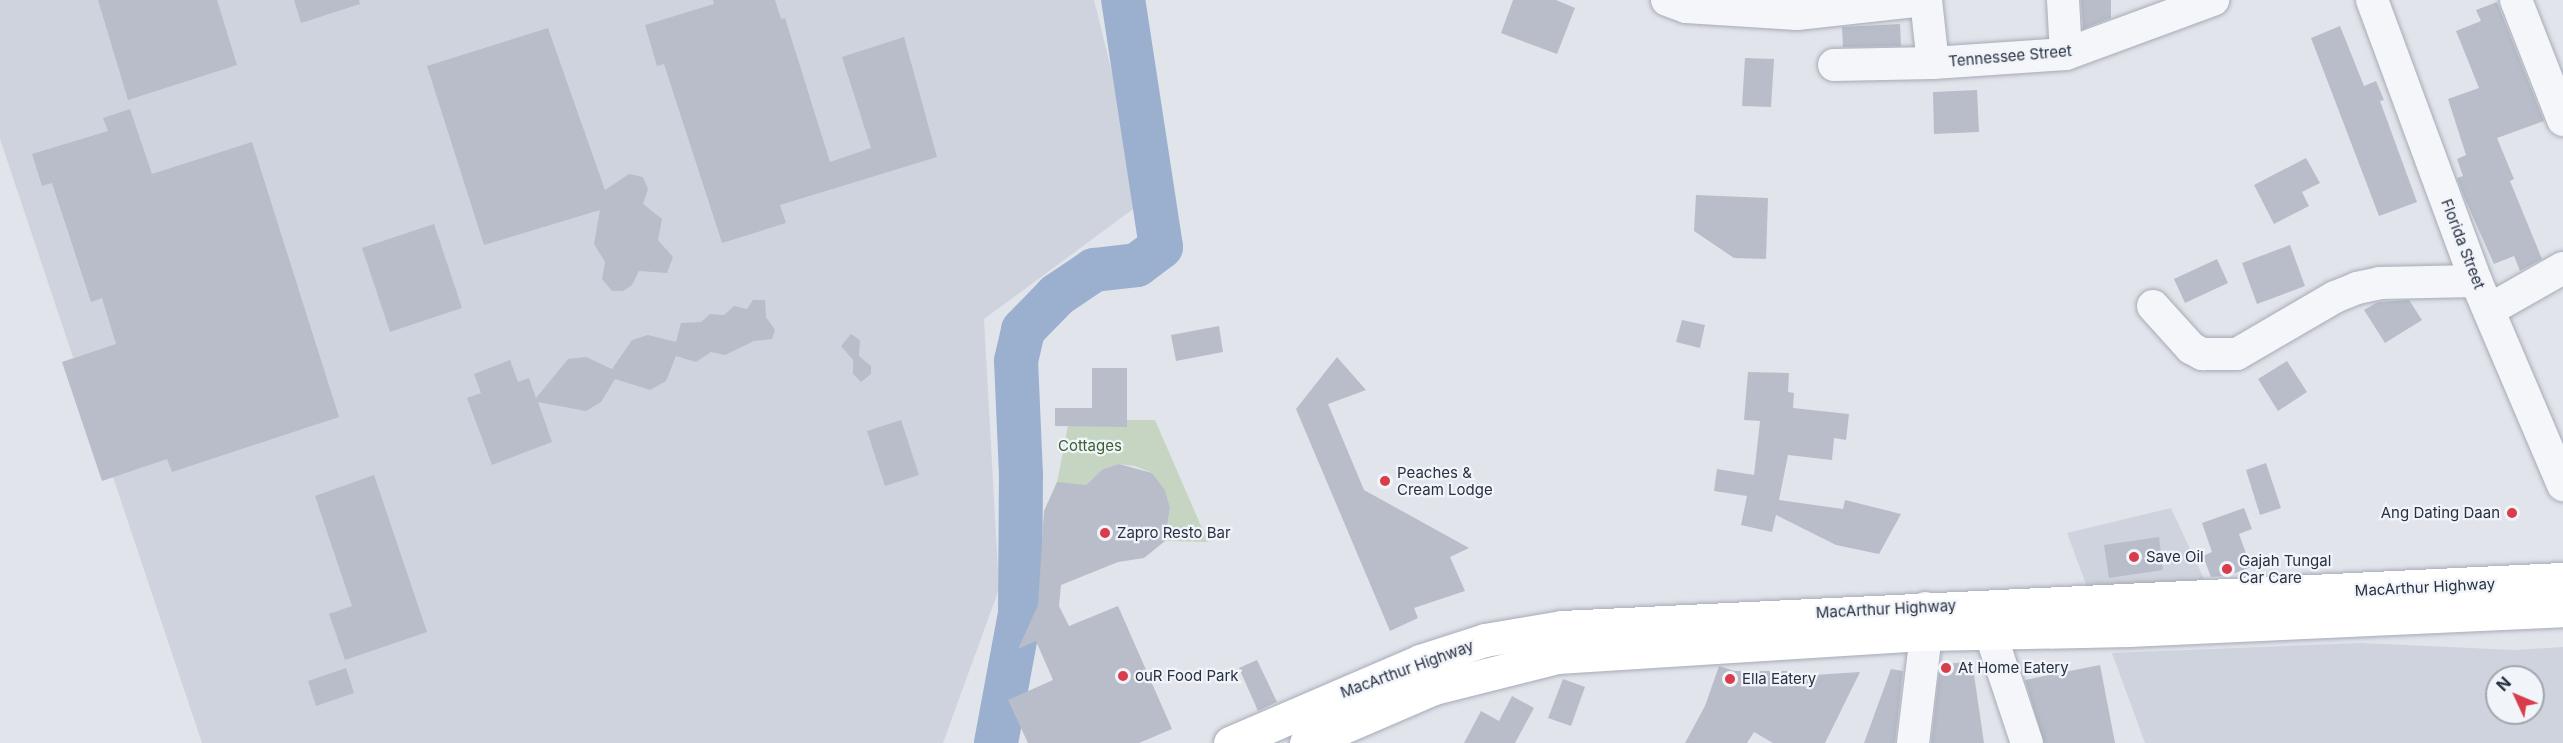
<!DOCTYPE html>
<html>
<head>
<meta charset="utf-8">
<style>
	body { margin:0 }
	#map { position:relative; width:2563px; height:743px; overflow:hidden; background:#e1e4eb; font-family:Inter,sans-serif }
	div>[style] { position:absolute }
	.built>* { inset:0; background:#cfd3dd }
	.green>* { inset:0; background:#c6d5c2 }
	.river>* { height:44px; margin:-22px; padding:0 22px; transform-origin:22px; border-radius:22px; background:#9ab0ce }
	.building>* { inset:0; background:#b8bdc9 }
	.roads { filter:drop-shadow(0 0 2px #a6abb6) drop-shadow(0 0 2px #a6abb6) }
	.minor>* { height:32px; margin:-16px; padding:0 16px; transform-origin:16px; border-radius:16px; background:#f4f6f9 }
	.highway>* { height:33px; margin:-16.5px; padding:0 16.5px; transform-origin:16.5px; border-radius:16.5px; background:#fff }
	.dots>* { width:16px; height:16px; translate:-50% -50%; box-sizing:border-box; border:3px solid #f1f4f8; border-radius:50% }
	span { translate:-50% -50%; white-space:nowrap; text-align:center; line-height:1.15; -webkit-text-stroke:4.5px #f1f4f8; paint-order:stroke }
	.street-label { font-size:15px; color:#283144 }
	.park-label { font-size:15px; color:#3a6134 }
	.poi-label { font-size:15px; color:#283144 }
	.left { translate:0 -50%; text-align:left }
	.right { translate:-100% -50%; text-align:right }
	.north { position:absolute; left:2485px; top:665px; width:60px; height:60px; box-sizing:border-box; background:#f1f4f8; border:2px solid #a1a6b0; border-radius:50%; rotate:314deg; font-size:16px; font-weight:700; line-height:24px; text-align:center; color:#283144 }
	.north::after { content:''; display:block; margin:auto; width:21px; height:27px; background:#d93d4c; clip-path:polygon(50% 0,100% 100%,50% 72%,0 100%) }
</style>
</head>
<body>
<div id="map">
	<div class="built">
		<i style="clip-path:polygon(0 0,1094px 0,1144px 201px,984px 319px,999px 589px,943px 743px,202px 743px,0 139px)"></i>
		<i style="clip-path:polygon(2171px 508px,2205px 581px,2087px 587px,2067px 533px)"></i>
		<i style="clip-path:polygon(evenodd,2361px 643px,2515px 650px,2563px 647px,2563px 743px,2145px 743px,2112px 653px,2361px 643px,2497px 677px,2533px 677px,2533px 713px,2497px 713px,2497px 677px)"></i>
	</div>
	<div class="green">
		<i style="clip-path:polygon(1069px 420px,1155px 420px,1208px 542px,1165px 541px,1170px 507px,1165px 490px,1152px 473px,1135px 466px,1119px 464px,1103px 469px,1086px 485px,1057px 483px)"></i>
	</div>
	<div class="river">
		<i style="left:996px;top:743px;width:132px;rotate:-79.5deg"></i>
		<i style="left:1020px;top:613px;width:138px;rotate:-89.6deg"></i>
		<i style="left:1021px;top:475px;width:114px;rotate:-92.5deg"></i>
		<i style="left:1016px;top:361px;width:32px;rotate:-77deg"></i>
		<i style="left:1023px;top:330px;width:49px;rotate:-45.8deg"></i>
		<i style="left:1057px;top:295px;width:45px;rotate:-34deg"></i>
		<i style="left:1094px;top:270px;width:43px;rotate:-6.6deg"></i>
		<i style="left:1137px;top:265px;width:30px;rotate:-37deg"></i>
		<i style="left:1161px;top:247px;width:250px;rotate:-98.7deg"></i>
	</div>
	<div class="building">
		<i style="clip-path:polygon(98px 0,217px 0,237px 65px,128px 100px)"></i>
		<i style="clip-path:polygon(294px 0,359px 0,360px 4px,301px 23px)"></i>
		<i style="clip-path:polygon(713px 0,775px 0,781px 19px,785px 18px,830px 162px,871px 148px,842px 57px,904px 37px,937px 157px,780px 205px,786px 223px,722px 243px,664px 64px,657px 66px,645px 25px,714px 4px)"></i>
		<i style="clip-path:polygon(1513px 0,1556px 0,1575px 8px,1557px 54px,1501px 33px)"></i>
		<i style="clip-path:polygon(2081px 0,2111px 0,2111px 18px,2083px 29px)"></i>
		<i style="clip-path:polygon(2497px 2px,2544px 121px,2497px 138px,2514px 179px,2510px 181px,2542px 259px,2520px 271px,2514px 256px,2494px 264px,2465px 199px,2457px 178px,2463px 176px,2457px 159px,2466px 155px,2448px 99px,2479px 88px,2456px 31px,2481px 21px,2476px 10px)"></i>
		<i style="clip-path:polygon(1900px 24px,1901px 46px,1843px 47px,1842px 27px)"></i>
		<i style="clip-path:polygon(2340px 26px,2364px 86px,2376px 81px,2384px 100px,2380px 101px,2417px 202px,2379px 216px,2311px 38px)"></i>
		<i style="clip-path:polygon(548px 28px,605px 190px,629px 174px,643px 177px,648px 189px,643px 204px,662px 219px,658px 240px,673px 257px,667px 273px,639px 271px,632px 285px,623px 291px,612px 291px,602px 279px,605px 262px,594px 244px,600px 210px,484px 245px,427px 66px)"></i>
		<i style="clip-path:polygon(1745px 58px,1774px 59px,1771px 107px,1742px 106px)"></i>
		<i style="clip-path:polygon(1977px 90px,1979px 132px,1934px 134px,1933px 92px)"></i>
		<i style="clip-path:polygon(130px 109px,152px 174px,252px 142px,339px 417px,172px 472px,167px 459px,102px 481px,62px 362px,116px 344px,102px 298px,91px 302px,52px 183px,42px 186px,32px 154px,108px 131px,103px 118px)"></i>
		<i style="clip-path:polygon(2306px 158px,2320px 183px,2302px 192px,2309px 206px,2274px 224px,2254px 185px)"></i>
		<i style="clip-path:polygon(1696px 195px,1768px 198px,1766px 259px,1734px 258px,1694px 231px)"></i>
		<i style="clip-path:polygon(434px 224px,462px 308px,390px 332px,362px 248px)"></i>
		<i style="clip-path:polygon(2290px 245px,2305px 286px,2257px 304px,2242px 263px)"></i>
		<i style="clip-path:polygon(2217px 259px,2228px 283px,2185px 303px,2174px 279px)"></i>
		<i style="clip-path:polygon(753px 300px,765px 300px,766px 317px,775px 330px,772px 339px,754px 341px,725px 355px,711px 352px,696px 362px,676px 356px,666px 381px,650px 390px,615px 379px,601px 402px,586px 411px,538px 402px,552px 442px,492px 465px,467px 398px,481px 393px,474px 374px,510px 360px,518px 382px,529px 378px,536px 398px,568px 359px,586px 357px,612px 369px,632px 340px,648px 335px,676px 342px,681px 323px,701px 322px,710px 314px,724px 315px,734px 306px,747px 309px)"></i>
		<i style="clip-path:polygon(2409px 300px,2422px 320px,2385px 343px,2364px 310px,2378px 302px)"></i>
		<i style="clip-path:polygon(1682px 320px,1705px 325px,1700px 348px,1676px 342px)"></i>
		<i style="clip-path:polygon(1219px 326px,1223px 352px,1176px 361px,1171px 335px)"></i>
		<i style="clip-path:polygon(851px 334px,860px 340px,859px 356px,871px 366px,871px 374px,861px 382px,853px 374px,853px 360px,841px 346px)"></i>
		<i style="clip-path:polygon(1337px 357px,1366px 390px,1328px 404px,1364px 490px,1469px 548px,1450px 557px,1465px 591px,1414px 608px,1418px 618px,1390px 631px,1296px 409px)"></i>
		<i style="clip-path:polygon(2287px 361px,2307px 392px,2278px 411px,2258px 379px)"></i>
		<i style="clip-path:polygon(1092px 368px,1127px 368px,1127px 427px,1055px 426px,1055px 408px,1092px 408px)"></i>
		<i style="clip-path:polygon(1748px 372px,1789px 373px,1788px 392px,1794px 393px,1793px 408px,1849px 414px,1846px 440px,1834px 438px,1832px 460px,1788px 455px,1779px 500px,1843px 509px,1845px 500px,1901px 514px,1879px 554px,1836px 545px,1776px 515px,1772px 532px,1741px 525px,1747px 496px,1714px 491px,1717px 469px,1754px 475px,1760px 421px,1744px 420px)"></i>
		<i style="clip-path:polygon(901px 420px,919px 475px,885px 486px,867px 431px)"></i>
		<i style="clip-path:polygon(2266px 463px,2281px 508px,2260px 515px,2246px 470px)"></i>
		<i style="clip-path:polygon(1119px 464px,1152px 473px,1165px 490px,1170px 507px,1165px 541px,1144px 558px,1118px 562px,1061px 585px,1059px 606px,1069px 626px,1118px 606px,1172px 729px,1139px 743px,1028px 743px,1008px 700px,1053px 680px,1036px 641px,1018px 649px,1038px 605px,1044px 511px,1057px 482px,1086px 485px,1103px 469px)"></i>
		<i style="clip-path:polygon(374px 475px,427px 632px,345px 660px,329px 614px,352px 606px,315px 496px)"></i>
		<i style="clip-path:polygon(2244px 508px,2252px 529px,2239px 534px,2251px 567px,2227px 576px,2211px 577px,2203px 556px,2212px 552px,2202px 523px)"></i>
		<i style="clip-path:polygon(2159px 537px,2163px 570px,2109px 578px,2104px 545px)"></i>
		<i style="clip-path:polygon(1257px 660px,1277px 702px,1258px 711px,1239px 668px)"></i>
		<i style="clip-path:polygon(1972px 661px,1984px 743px,1931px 743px,1940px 665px)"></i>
		<i style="clip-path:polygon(2100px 665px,2115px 743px,2044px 743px,2025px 680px)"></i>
		<i style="clip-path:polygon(1719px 666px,1735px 671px,1789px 671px,1784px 677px,1860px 672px,1825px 743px,1773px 743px,1754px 732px,1747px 743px,1685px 743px,1705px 706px)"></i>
		<i style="clip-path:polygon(346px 668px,354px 693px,316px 706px,308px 681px)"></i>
		<i style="clip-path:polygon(1891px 669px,1903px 671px,1895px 743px,1864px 743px)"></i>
		<i style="clip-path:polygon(1563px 679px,1585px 687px,1571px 726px,1548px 718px)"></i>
		<i style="clip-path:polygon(1512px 696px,1534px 708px,1515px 743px,1464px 743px,1481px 711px,1499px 721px)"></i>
	</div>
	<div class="roads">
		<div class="minor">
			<i style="left:1667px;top:0;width:20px;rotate:20deg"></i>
			<i style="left:1686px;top:7px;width:111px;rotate:3.6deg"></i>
			<i style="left:1797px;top:14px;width:130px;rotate:-6.2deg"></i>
			<i style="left:1926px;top:0;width:63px;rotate:83.7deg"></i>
			<i style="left:1933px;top:63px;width:133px;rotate:-3.9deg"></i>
			<i style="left:2066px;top:54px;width:157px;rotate:-20.2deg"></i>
			<i style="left:2063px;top:0;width:54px;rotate:86.8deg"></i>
			<i style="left:2372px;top:0;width:300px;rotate:69.7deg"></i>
			<i style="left:2476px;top:281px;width:222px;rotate:66.9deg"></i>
			<i style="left:2516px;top:0;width:129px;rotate:68.6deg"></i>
			<i style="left:1834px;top:65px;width:99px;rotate:-1.2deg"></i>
			<i style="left:2153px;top:306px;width:57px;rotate:47.9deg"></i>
			<i style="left:2191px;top:348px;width:13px;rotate:29deg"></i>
			<i style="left:2202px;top:354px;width:35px"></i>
			<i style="left:2237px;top:354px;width:113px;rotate:-30.2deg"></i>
			<i style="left:2335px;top:297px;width:24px;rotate:-22deg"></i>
			<i style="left:2357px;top:288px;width:24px;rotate:-12deg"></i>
			<i style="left:2380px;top:283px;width:96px;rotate:-1.2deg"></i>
			<i style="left:2489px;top:310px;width:85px;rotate:-29.6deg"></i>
			<i style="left:1982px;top:608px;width:142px;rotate:71.6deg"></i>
			<i style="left:1913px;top:743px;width:110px;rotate:-83.2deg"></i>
			<i style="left:1926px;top:634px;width:26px;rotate:-92deg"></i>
		</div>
		<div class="highway">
			<i style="left:1230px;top:743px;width:207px;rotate:-23.3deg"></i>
			<i style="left:1420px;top:661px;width:68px;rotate:-17.9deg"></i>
			<i style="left:1485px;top:640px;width:78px;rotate:-9.6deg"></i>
			<i style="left:1562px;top:627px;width:1002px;rotate:-2.75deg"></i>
			<i style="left:1306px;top:743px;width:139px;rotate:-23.3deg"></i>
			<i style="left:1434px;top:688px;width:127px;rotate:-14.1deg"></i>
			<i style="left:1557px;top:657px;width:370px;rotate:-3.6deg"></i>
			<i style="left:1926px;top:634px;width:202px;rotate:-1.1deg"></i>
			<i style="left:2128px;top:630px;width:435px;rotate:-2.6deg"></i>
		</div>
	</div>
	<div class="dots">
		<i style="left:1385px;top:481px;background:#d93d4c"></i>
		<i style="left:2512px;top:513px;background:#d93d4c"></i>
		<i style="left:1105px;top:533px;background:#d93d4c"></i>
		<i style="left:2134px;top:557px;background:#d93d4c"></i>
		<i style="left:2227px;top:569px;background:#d93d4c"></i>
		<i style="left:1946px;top:668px;background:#d93d4c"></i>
		<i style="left:1123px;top:676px;background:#d93d4c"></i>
		<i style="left:1730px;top:679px;background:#d93d4c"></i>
	</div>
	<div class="street-label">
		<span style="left:2010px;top:56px;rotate:-5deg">Tennessee Street</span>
		<span style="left:2463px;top:244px;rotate:69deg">Florida Street</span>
		<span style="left:2425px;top:587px;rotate:-3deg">MacArthur Highway</span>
		<span style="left:1886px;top:609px;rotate:-3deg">MacArthur Highway</span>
		<span style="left:1407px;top:669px;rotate:-20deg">MacArthur Highway</span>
	</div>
	<div class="park-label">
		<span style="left:1090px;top:446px">Cottages</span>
	</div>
	<div class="poi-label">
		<span class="left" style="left:1397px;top:481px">Peaches &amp;<br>Cream Lodge</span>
		<span class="right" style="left:2500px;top:513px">Ang Dating Daan</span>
		<span class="left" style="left:1117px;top:533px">Zapro Resto Bar</span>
		<span class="left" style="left:2146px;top:557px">Save Oil</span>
		<span class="left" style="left:2239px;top:569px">Gajah Tungal<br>Car Care</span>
		<span class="left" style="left:1958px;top:668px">At Home Eatery</span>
		<span class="left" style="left:1135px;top:676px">ouR Food Park</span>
		<span class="left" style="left:1742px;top:679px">Ella Eatery</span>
	</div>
	<div class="north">N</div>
</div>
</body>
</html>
